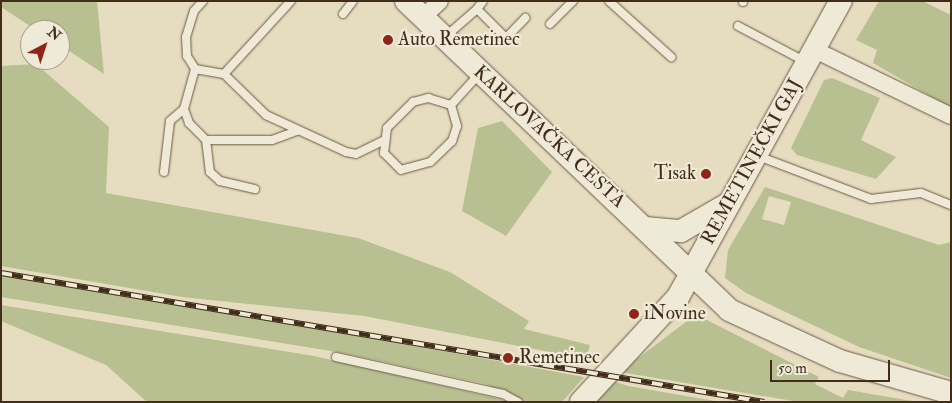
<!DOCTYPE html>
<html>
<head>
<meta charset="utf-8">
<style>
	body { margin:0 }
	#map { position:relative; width:952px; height:403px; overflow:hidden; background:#e6ddc1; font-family:"IM FELL Double Pica",serif }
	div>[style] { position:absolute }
	.green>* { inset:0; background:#b8c091 }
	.roads { filter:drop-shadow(0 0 1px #6a5943) drop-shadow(0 0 1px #6a5943) }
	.lane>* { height:8px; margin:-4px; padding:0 4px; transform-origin:4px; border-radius:4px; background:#efe9d7 }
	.street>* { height:16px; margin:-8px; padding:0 8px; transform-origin:8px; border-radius:8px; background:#efe9d7 }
	.secondary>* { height:22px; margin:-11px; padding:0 11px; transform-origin:11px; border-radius:11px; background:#efe9d7 }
	.rail>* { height:5.5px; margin-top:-2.75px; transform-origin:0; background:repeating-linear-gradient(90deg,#efe9d7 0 11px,#412d19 0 22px); box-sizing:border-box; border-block:1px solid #412d19 }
	.dots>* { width:14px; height:14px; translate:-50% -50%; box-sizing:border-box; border:2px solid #efe9d7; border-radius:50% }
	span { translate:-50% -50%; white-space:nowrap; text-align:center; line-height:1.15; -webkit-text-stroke:4.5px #efe9d7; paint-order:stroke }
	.poi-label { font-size:19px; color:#412d19 }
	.left { translate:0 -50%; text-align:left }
	.right { translate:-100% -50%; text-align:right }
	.street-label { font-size:19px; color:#412d19 }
	.frame { position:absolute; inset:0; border:2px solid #412d19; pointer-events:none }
	.north { position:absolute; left:20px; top:20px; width:50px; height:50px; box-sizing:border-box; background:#efe9d7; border:1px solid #a99e8b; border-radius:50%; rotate:40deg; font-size:14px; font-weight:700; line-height:20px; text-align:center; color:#412d19 }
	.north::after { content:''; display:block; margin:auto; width:18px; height:22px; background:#8f2418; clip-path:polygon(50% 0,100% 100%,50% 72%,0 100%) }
	.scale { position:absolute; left:770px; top:360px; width:120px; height:22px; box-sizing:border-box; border:2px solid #412d19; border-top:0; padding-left:6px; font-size:15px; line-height:18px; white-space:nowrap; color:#412d19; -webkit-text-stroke:4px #efe9d7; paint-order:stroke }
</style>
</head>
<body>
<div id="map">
	<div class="green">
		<i style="clip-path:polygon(1px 1px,97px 1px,104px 74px,60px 45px,60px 30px,36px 30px,1px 7px)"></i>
		<i style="clip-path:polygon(879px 1px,922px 1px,951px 15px,951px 108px,873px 63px,877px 50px,856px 40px)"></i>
		<i style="clip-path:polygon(36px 64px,109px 127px,106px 193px,358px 238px,450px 272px,529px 321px,524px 329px,590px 345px,586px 359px,364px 316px,182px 297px,1px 266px,1px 66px)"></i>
		<i style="clip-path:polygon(832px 78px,880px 98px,861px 140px,896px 157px,876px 179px,797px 155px,791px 148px,824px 80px)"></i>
		<i style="clip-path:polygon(502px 121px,552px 172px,506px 236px,462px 211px,478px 128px)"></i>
		<i style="clip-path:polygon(evenodd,765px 187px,939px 245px,951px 242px,951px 378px,859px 347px,746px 293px,725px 278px,728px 250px,765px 187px,769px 196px,791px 202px,784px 225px,762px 219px,769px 196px)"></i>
		<i style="clip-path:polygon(1px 273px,237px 313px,584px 377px,562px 402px,525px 402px,486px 384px,343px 353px,1px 297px)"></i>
		<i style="clip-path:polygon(1px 305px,314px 356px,512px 402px,147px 402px,106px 365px,1px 321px)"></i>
		<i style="clip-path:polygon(703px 318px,819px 377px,815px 384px,843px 398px,848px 390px,918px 402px,799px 402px,620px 372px,687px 321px)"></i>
		<i style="clip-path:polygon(613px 381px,628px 386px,721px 402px,595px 402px)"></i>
	</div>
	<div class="roads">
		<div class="lane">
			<i style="left:203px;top:1px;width:13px;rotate:132deg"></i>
			<i style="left:194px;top:11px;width:27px;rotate:107deg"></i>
			<i style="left:186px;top:37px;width:19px;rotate:87deg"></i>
			<i style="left:187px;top:56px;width:15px;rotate:58deg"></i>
			<i style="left:195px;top:69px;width:29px;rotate:10deg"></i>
			<i style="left:224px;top:74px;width:99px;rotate:-47.5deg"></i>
			<i style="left:609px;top:1px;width:84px;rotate:42.1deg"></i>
			<i style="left:743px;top:2px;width:1px;rotate:-90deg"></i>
			<i style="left:477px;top:9px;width:10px;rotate:-53deg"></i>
			<i style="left:343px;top:14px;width:16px;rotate:-52deg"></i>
			<i style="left:550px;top:24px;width:33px;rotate:-45deg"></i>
			<i style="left:738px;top:26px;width:77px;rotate:27.9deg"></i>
			<i style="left:445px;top:37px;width:43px;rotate:-41.2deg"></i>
			<i style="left:477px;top:9px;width:41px;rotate:45deg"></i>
			<i style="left:506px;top:38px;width:28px;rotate:-46deg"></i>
			<i style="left:195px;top:69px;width:41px;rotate:105.4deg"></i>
			<i style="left:184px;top:109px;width:15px;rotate:70deg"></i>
			<i style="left:189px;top:123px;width:24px;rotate:45deg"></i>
			<i style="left:206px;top:140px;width:32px;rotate:83deg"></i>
			<i style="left:210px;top:172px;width:13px;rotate:42deg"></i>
			<i style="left:220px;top:181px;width:36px;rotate:13deg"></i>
			<i style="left:224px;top:74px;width:59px;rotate:44.3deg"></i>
			<i style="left:266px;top:115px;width:88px;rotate:24.8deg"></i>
			<i style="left:346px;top:152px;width:10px;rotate:11deg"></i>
			<i style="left:356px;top:154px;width:30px;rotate:-26deg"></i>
			<i style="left:428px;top:98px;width:24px;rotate:17deg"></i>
			<i style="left:451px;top:105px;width:22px;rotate:74deg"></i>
			<i style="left:457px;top:126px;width:16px;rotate:108deg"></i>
			<i style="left:452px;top:141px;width:30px;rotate:136deg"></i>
			<i style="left:430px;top:162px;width:30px;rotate:165deg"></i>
			<i style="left:401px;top:170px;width:24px;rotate:-135deg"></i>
			<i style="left:384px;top:153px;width:25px;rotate:-83deg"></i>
			<i style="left:387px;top:128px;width:37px;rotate:-45deg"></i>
			<i style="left:413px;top:102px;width:16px;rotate:-15deg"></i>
			<i style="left:451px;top:105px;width:43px;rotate:-47.8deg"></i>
			<i style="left:206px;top:140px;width:66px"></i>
			<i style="left:272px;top:140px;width:27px;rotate:-20deg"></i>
			<i style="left:758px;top:156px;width:121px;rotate:20.8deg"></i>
			<i style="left:871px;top:199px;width:50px;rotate:-6.8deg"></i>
			<i style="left:921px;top:193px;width:32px;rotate:22deg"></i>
			<i style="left:164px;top:172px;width:51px;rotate:-83.3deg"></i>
			<i style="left:170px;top:121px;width:18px;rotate:-41deg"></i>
			<i style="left:336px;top:357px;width:171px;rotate:12.5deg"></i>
			<i style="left:503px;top:394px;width:17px;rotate:28deg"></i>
		</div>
		<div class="street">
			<i style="left:423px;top:17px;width:23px;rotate:-43deg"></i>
			<i style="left:815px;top:50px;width:151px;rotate:25.9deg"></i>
		</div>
		<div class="secondary">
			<i style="left:406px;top:1px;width:447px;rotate:43.7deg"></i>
			<i style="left:729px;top:310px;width:122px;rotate:24.7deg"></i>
			<i style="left:840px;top:361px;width:116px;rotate:16.1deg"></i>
			<i style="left:645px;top:228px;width:36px;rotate:5deg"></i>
			<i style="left:681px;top:231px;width:52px;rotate:-30deg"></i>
			<i style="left:581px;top:402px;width:143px;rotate:-47.3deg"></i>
			<i style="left:678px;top:297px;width:338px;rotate:-61.2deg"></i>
		</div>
	</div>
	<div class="rail">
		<i style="left:1px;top:273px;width:774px;rotate:9.6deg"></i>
	</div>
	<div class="dots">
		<i style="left:388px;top:40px;background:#8f2418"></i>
		<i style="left:706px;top:174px;background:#8f2418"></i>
		<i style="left:634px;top:314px;background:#8f2418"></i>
		<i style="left:508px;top:358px;background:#8f2418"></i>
	</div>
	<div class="poi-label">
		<span class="left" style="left:398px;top:40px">Auto Remetinec</span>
		<span class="right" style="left:696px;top:174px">Tisak</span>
		<span class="left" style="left:644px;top:314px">iNovine</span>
		<span class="left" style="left:519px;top:358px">Remetinec</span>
	</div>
	<div class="street-label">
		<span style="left:549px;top:137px;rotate:43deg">KARLOVAČKA CESTA</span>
		<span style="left:752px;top:162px;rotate:-61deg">REMETINEČKI GAJ</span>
	</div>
	<div class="frame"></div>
	<div class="north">N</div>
	<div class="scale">50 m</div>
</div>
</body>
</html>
